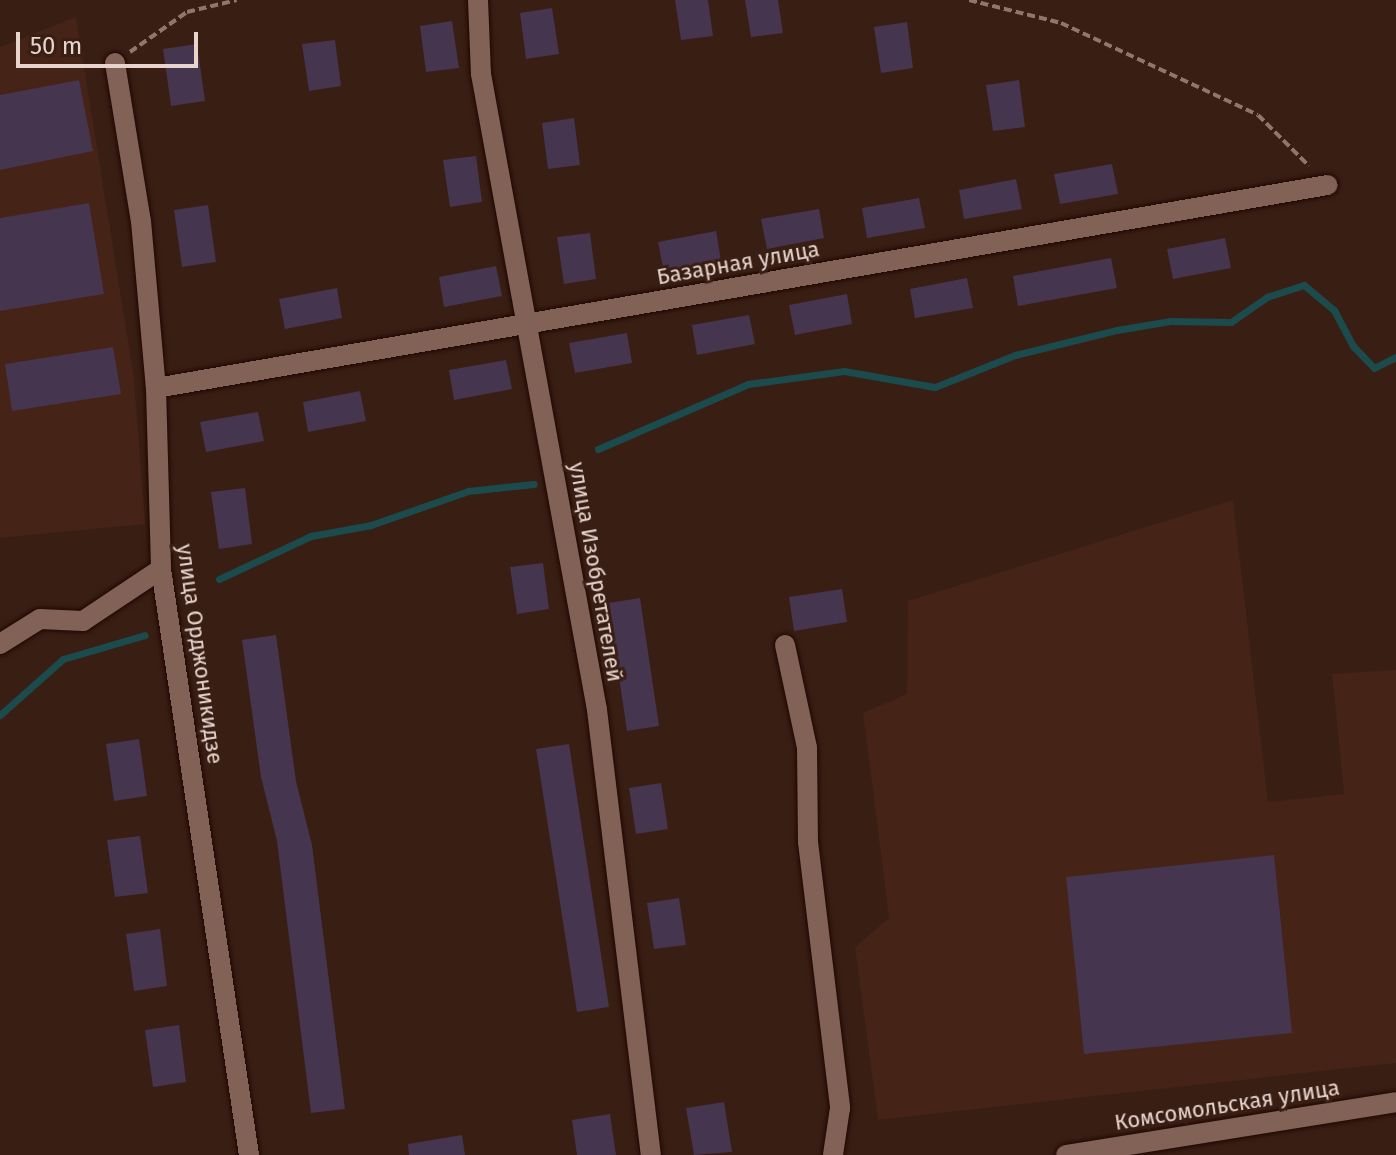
<!DOCTYPE html>
<html>
<head>
<meta charset="utf-8">
<style>
	body { margin:0 }
	#map { position:relative; width:1396px; height:1155px; overflow:hidden; background:#391e14; font-family:"Fira Sans",sans-serif }
	div>[style] { position:absolute }
	.built>* { inset:0; background:#452316 }
	.stream>* { height:7px; margin:-3.5px; padding:0 3.5px; transform-origin:3.5px; border-radius:3.5px; background:#1b4b4c }
	.building>* { inset:0; background:#45354e }
	.path>* { height:4px; margin-top:-2px; transform-origin:0; background:repeating-linear-gradient(90deg,#8e776e 0 8px,transparent 0 12px) }
	.roads { filter:drop-shadow(0 0 2px #1f0701) drop-shadow(0 0 2px #1f0701) }
	.minor>* { height:20px; margin:-10px; padding:0 10px; transform-origin:10px; border-radius:10px; background:#826256 }
	span { translate:-50% -50%; white-space:nowrap; text-align:center; line-height:1.15; -webkit-text-stroke:6px #391e14; paint-order:stroke }
	.street-label { font-size:22px; color:#e7d4cd }
	.scale { position:absolute; left:16px; top:32px; width:182px; height:36px; box-sizing:border-box; border:4px solid #e7d4cd; border-top:0; padding-left:10px; font-size:24px; line-height:28px; white-space:nowrap; color:#e7d4cd; -webkit-text-stroke:6px #391e14; paint-order:stroke }
</style>
</head>
<body>
<div id="map">
	<div class="built">
		<i style="clip-path:polygon(76px 17px,134px 378px,145px 524px,0 538px,0 47px)"></i>
		<i style="clip-path:polygon(1233px 500px,1268px 802px,1344px 794px,1332px 674px,1396px 670px,1396px 1063px,878px 1120px,855px 947px,889px 918px,863px 713px,907px 694px,908px 601px)"></i>
	</div>
	<div class="stream">
		<i style="left:598px;top:449px;width:163px;rotate:-23.4deg"></i>
		<i style="left:748px;top:384px;width:97px;rotate:-7.7deg"></i>
		<i style="left:844px;top:371px;width:92px;rotate:10deg"></i>
		<i style="left:935px;top:387px;width:86px;rotate:-21.8deg"></i>
		<i style="left:1015px;top:355px;width:105px;rotate:-13.8deg"></i>
		<i style="left:1117px;top:330px;width:54px;rotate:-9.6deg"></i>
		<i style="left:1170px;top:321px;width:61px;rotate:0.9deg"></i>
		<i style="left:1231px;top:322px;width:44px;rotate:-34.8deg"></i>
		<i style="left:1267px;top:297px;width:39px;rotate:-18deg"></i>
		<i style="left:1304px;top:285px;width:39px;rotate:40deg"></i>
		<i style="left:1334px;top:310px;width:41px;rotate:62.2deg"></i>
		<i style="left:1353px;top:346px;width:30px;rotate:46deg"></i>
		<i style="left:1374px;top:368px;width:25px;rotate:-27deg"></i>
		<i style="left:219px;top:579px;width:102px;rotate:-25.1deg"></i>
		<i style="left:311px;top:536px;width:61px;rotate:-10.4deg"></i>
		<i style="left:371px;top:525px;width:103px;rotate:-19.3deg"></i>
		<i style="left:468px;top:491px;width:66px;rotate:-6.1deg"></i>
		<i style="left:0;top:715px;width:84px;rotate:-41.6deg"></i>
		<i style="left:63px;top:659px;width:85px;rotate:-16.3deg"></i>
	</div>
	<div class="building">
		<i style="clip-path:polygon(675px 0,708px 0,713px 36px,681px 40px)"></i>
		<i style="clip-path:polygon(745px 0,778px 0,783px 33px,751px 37px)"></i>
		<i style="clip-path:polygon(552px 8px,559px 54px,526px 59px,520px 13px)"></i>
		<i style="clip-path:polygon(452px 21px,459px 68px,426px 72px,420px 26px)"></i>
		<i style="clip-path:polygon(907px 22px,913px 68px,881px 73px,874px 27px)"></i>
		<i style="clip-path:polygon(335px 40px,341px 86px,309px 91px,302px 44px)"></i>
		<i style="clip-path:polygon(197px 44px,205px 101px,171px 106px,163px 49px)"></i>
		<i style="clip-path:polygon(79px 80px,93px 151px,0 170px,0 95px)"></i>
		<i style="clip-path:polygon(1019px 80px,1025px 127px,993px 131px,986px 85px)"></i>
		<i style="clip-path:polygon(574px 118px,580px 165px,548px 169px,542px 123px)"></i>
		<i style="clip-path:polygon(476px 156px,482px 202px,450px 207px,443px 160px)"></i>
		<i style="clip-path:polygon(1112px 164px,1118px 194px,1060px 204px,1054px 174px)"></i>
		<i style="clip-path:polygon(1016px 179px,1022px 209px,964px 219px,959px 190px)"></i>
		<i style="clip-path:polygon(919px 198px,925px 228px,867px 238px,862px 208px)"></i>
		<i style="clip-path:polygon(89px 203px,104px 294px,0 311px,0 218px)"></i>
		<i style="clip-path:polygon(208px 205px,216px 262px,182px 267px,174px 210px)"></i>
		<i style="clip-path:polygon(819px 209px,824px 238px,767px 249px,761px 219px)"></i>
		<i style="clip-path:polygon(716px 231px,721px 261px,664px 272px,658px 242px)"></i>
		<i style="clip-path:polygon(590px 233px,596px 279px,564px 284px,557px 237px)"></i>
		<i style="clip-path:polygon(1225px 238px,1231px 268px,1173px 279px,1167px 249px)"></i>
		<i style="clip-path:polygon(1111px 258px,1117px 288px,1018px 306px,1013px 276px)"></i>
		<i style="clip-path:polygon(496px 266px,502px 296px,444px 307px,439px 277px)"></i>
		<i style="clip-path:polygon(967px 278px,973px 308px,915px 318px,910px 289px)"></i>
		<i style="clip-path:polygon(337px 288px,342px 318px,285px 329px,279px 299px)"></i>
		<i style="clip-path:polygon(847px 294px,852px 324px,795px 335px,789px 305px)"></i>
		<i style="clip-path:polygon(749px 315px,755px 344px,697px 355px,692px 325px)"></i>
		<i style="clip-path:polygon(627px 333px,632px 363px,575px 373px,569px 343px)"></i>
		<i style="clip-path:polygon(113px 347px,121px 394px,12px 411px,5px 364px)"></i>
		<i style="clip-path:polygon(506px 360px,512px 389px,454px 400px,449px 370px)"></i>
		<i style="clip-path:polygon(360px 391px,366px 421px,308px 432px,303px 402px)"></i>
		<i style="clip-path:polygon(258px 412px,264px 441px,206px 452px,200px 422px)"></i>
		<i style="clip-path:polygon(245px 488px,252px 544px,219px 549px,211px 492px)"></i>
		<i style="clip-path:polygon(543px 563px,549px 609px,517px 614px,510px 567px)"></i>
		<i style="clip-path:polygon(842px 589px,847px 622px,794px 631px,789px 597px)"></i>
		<i style="clip-path:polygon(640px 598px,659px 726px,627px 731px,608px 603px)"></i>
		<i style="clip-path:polygon(276px 635px,296px 781px,312px 845px,345px 1109px,311px 1113px,277px 841px,261px 777px,242px 640px)"></i>
		<i style="clip-path:polygon(139px 739px,147px 796px,114px 801px,106px 744px)"></i>
		<i style="clip-path:polygon(569px 744px,609px 1007px,577px 1012px,536px 749px)"></i>
		<i style="clip-path:polygon(661px 783px,668px 829px,636px 834px,629px 788px)"></i>
		<i style="clip-path:polygon(140px 836px,148px 893px,115px 897px,107px 840px)"></i>
		<i style="clip-path:polygon(1274px 855px,1292px 1033px,1084px 1054px,1066px 877px)"></i>
		<i style="clip-path:polygon(679px 898px,686px 945px,654px 949px,647px 903px)"></i>
		<i style="clip-path:polygon(160px 929px,167px 986px,134px 991px,126px 934px)"></i>
		<i style="clip-path:polygon(179px 1025px,186px 1082px,153px 1087px,145px 1030px)"></i>
		<i style="clip-path:polygon(724px 1102px,732px 1152px,694px 1155px,686px 1108px)"></i>
		<i style="clip-path:polygon(610px 1114px,616px 1155px,577px 1155px,572px 1120px)"></i>
		<i style="clip-path:polygon(462px 1135px,465px 1155px,409px 1155px,408px 1144px)"></i>
	</div>
	<div class="path">
		<i style="left:969px;top:0;width:95px;rotate:14deg"></i>
		<i style="left:1061px;top:23px;width:217px;rotate:25deg"></i>
		<i style="left:1258px;top:115px;width:72px;rotate:45deg"></i>
		<i style="left:130px;top:52px;width:70px;rotate:-35.1deg"></i>
		<i style="left:187px;top:12px;width:51px;rotate:-13.5deg"></i>
	</div>
	<div class="roads">
		<div class="minor">
			<i style="left:478px;top:0;width:74px;rotate:87.7deg"></i>
			<i style="left:481px;top:74px;width:646px;rotate:79.66deg"></i>
			<i style="left:597px;top:710px;width:448px;rotate:83.1deg"></i>
			<i style="left:115px;top:63px;width:160px;rotate:80.7deg"></i>
			<i style="left:141px;top:221px;width:168px;rotate:84.9deg"></i>
			<i style="left:156px;top:388px;width:181px;rotate:88.4deg"></i>
			<i style="left:161px;top:569px;width:593px;rotate:81.46deg"></i>
			<i style="left:156px;top:388px;width:1189px;rotate:-9.83deg"></i>
			<i style="left:0;top:644px;width:47px;rotate:-32deg"></i>
			<i style="left:40px;top:619px;width:43px;rotate:2.7deg"></i>
			<i style="left:83px;top:621px;width:94px;rotate:-33.7deg"></i>
			<i style="left:785px;top:645px;width:105px;rotate:77.9deg"></i>
			<i style="left:807px;top:748px;width:94px;rotate:89.4deg"></i>
			<i style="left:808px;top:842px;width:268px;rotate:83.1deg"></i>
			<i style="left:840px;top:1108px;width:48px;rotate:98.5deg"></i>
			<i style="left:1066px;top:1155px;width:334px;rotate:-9.1deg"></i>
		</div>
	</div>
	<div class="street-label">
		<span style="left:738px;top:263px;rotate:-10deg">Базарная улица</span>
		<span style="left:596px;top:572px;rotate:80deg">улица Изобретателей</span>
		<span style="left:200px;top:654px;rotate:82deg">улица Орджоникидзе</span>
		<span style="left:1227px;top:1105px;rotate:-9deg">Комсомольская улица</span>
	</div>
	<div class="scale">50 m</div>
</div>
</body>
</html>
